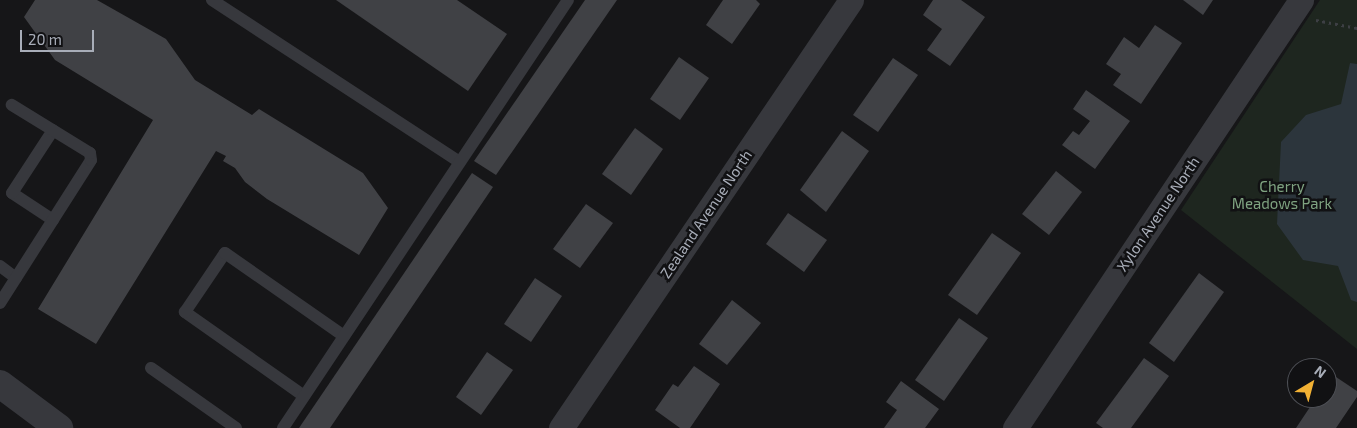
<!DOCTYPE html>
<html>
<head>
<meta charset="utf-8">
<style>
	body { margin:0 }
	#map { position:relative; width:1357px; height:428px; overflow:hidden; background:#161618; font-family:"Exo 2",sans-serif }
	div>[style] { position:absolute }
	.green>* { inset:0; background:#1e261f }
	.water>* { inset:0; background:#2c353c }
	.building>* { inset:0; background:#404145 }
	.path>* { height:3px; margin-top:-1.5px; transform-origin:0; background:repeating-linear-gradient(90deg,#3d3f44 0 2.5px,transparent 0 6.5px) }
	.service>* { height:12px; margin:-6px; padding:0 6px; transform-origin:6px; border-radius:6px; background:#37383d }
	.minor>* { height:25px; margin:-12.5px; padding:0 12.5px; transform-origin:12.5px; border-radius:12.5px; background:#37383d }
	.tertiary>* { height:28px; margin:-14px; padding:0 14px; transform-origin:14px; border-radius:14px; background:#37383d }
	span { translate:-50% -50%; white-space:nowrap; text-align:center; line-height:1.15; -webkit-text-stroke:5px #111113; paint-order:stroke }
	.park-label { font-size:15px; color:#7fa381 }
	.street-label { font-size:15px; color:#a8adb8 }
	.north { position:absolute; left:1287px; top:358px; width:50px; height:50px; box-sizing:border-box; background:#111113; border:1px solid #4d4f55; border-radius:50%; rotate:37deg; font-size:14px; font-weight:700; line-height:20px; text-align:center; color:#a8adb8 }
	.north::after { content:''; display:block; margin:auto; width:18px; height:22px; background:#f2b134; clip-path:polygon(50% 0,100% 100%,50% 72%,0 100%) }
	.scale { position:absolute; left:20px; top:30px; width:74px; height:22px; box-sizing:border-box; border:2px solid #a8adb8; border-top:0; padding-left:6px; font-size:15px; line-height:18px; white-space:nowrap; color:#a8adb8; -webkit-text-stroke:4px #111113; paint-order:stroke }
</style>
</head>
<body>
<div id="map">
	<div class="green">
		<i style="clip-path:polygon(1320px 0,1357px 0,1357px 349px,1181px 210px)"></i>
	</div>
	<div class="water">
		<i style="clip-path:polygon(1350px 63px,1357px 64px,1357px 302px,1351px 300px,1338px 266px,1303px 260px,1277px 224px,1281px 142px,1306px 115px,1341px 104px)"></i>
	</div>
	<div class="building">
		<i style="clip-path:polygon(35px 0,97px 0,166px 39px,195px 80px,252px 115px,259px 109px,363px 173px,388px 208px,359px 255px,267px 199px,245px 182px,235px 168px,223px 161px,226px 156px,216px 151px,96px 344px,38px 309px,153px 120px,55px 60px,24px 17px)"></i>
		<i style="clip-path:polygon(336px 0,457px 0,507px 34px,468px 91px)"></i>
		<i style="clip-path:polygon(585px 0,617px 0,496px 175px,474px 161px)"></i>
		<i style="clip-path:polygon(723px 0,756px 0,760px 4px,732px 44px,706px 25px)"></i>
		<i style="clip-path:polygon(933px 0,961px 0,985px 17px,950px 66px,927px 50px,942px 29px,923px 15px)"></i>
		<i style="clip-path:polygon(1183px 0,1213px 0,1203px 15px)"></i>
		<i style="clip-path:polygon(1155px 25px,1182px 43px,1141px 104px,1113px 85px,1121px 74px,1106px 64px,1124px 37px,1139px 48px)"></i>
		<i style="clip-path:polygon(679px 57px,709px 78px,680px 120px,650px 99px)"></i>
		<i style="clip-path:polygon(893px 58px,918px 75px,878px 132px,853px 115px)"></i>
		<i style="clip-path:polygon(1086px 90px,1130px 121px,1095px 169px,1062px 145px,1073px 131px,1079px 135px,1090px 121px,1073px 109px)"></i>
		<i style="clip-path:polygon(635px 128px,663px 149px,631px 195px,602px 174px)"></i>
		<i style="clip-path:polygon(842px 131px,869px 151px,826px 212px,800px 190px)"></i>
		<i style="clip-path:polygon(1056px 171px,1082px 192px,1049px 235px,1022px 214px)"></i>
		<i style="clip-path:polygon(472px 173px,493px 187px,330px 428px,299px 428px)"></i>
		<i style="clip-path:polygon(586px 204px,613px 223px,580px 268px,553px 249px)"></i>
		<i style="clip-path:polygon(788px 213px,827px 240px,804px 272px,766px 244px)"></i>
		<i style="clip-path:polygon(992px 233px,1021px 253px,977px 315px,948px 295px)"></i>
		<i style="clip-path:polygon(1199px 273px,1224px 292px,1174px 362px,1149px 343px)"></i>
		<i style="clip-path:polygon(535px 278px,562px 296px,531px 342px,504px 324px)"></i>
		<i style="clip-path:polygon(732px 300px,761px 323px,727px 365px,699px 344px)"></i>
		<i style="clip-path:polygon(959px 318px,988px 338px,944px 401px,915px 380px)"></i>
		<i style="clip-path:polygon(487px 352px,513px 370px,481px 415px,456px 397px)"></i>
		<i style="clip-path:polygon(1144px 358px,1169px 376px,1131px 428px,1103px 428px,1096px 423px)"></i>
		<i style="clip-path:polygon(694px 366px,720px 384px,690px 428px,680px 428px,655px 410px,673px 384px,678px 387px)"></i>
		<i style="clip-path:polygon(1327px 371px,1357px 391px,1357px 397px,1336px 428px,1296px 428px,1314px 401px,1308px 398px,1327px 398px)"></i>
		<i style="clip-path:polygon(901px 381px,939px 409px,925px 428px,884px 428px,897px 410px,886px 402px)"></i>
	</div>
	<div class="path">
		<i style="left:1316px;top:20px;width:42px;rotate:11deg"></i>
	</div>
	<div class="service">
		<i style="left:212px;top:0;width:296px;rotate:33.2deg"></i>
		<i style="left:53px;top:220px;width:49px;rotate:-146.6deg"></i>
		<i style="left:12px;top:193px;width:75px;rotate:-56.9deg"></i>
		<i style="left:0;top:266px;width:20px;rotate:37deg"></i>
		<i style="left:0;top:303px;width:169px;rotate:-57.5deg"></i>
		<i style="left:91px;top:160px;width:7px;rotate:-98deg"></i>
		<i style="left:90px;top:153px;width:92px;rotate:-148.4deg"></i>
		<i style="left:151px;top:368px;width:104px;rotate:35.2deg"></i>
		<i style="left:304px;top:396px;width:146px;rotate:-144.8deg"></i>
		<i style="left:185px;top:312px;width:71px;rotate:-55.9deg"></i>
		<i style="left:225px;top:253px;width:145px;rotate:34.9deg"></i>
		<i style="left:283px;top:428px;width:514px;rotate:-56.34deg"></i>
	</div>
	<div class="minor">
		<i style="left:561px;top:428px;width:517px;rotate:-55.88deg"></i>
		<i style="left:1015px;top:428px;width:515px;rotate:-56.25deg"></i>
	</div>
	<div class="tertiary">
		<i style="left:0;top:384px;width:74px;rotate:36.7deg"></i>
	</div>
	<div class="park-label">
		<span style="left:1282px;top:195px">Cherry<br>Meadows Park</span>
	</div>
	<div class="street-label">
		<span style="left:706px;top:214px;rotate:-56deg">Zealand Avenue North</span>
		<span style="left:1158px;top:214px;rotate:-56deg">Xylon Avenue North</span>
	</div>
	<div class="north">N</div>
	<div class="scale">20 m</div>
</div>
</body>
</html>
